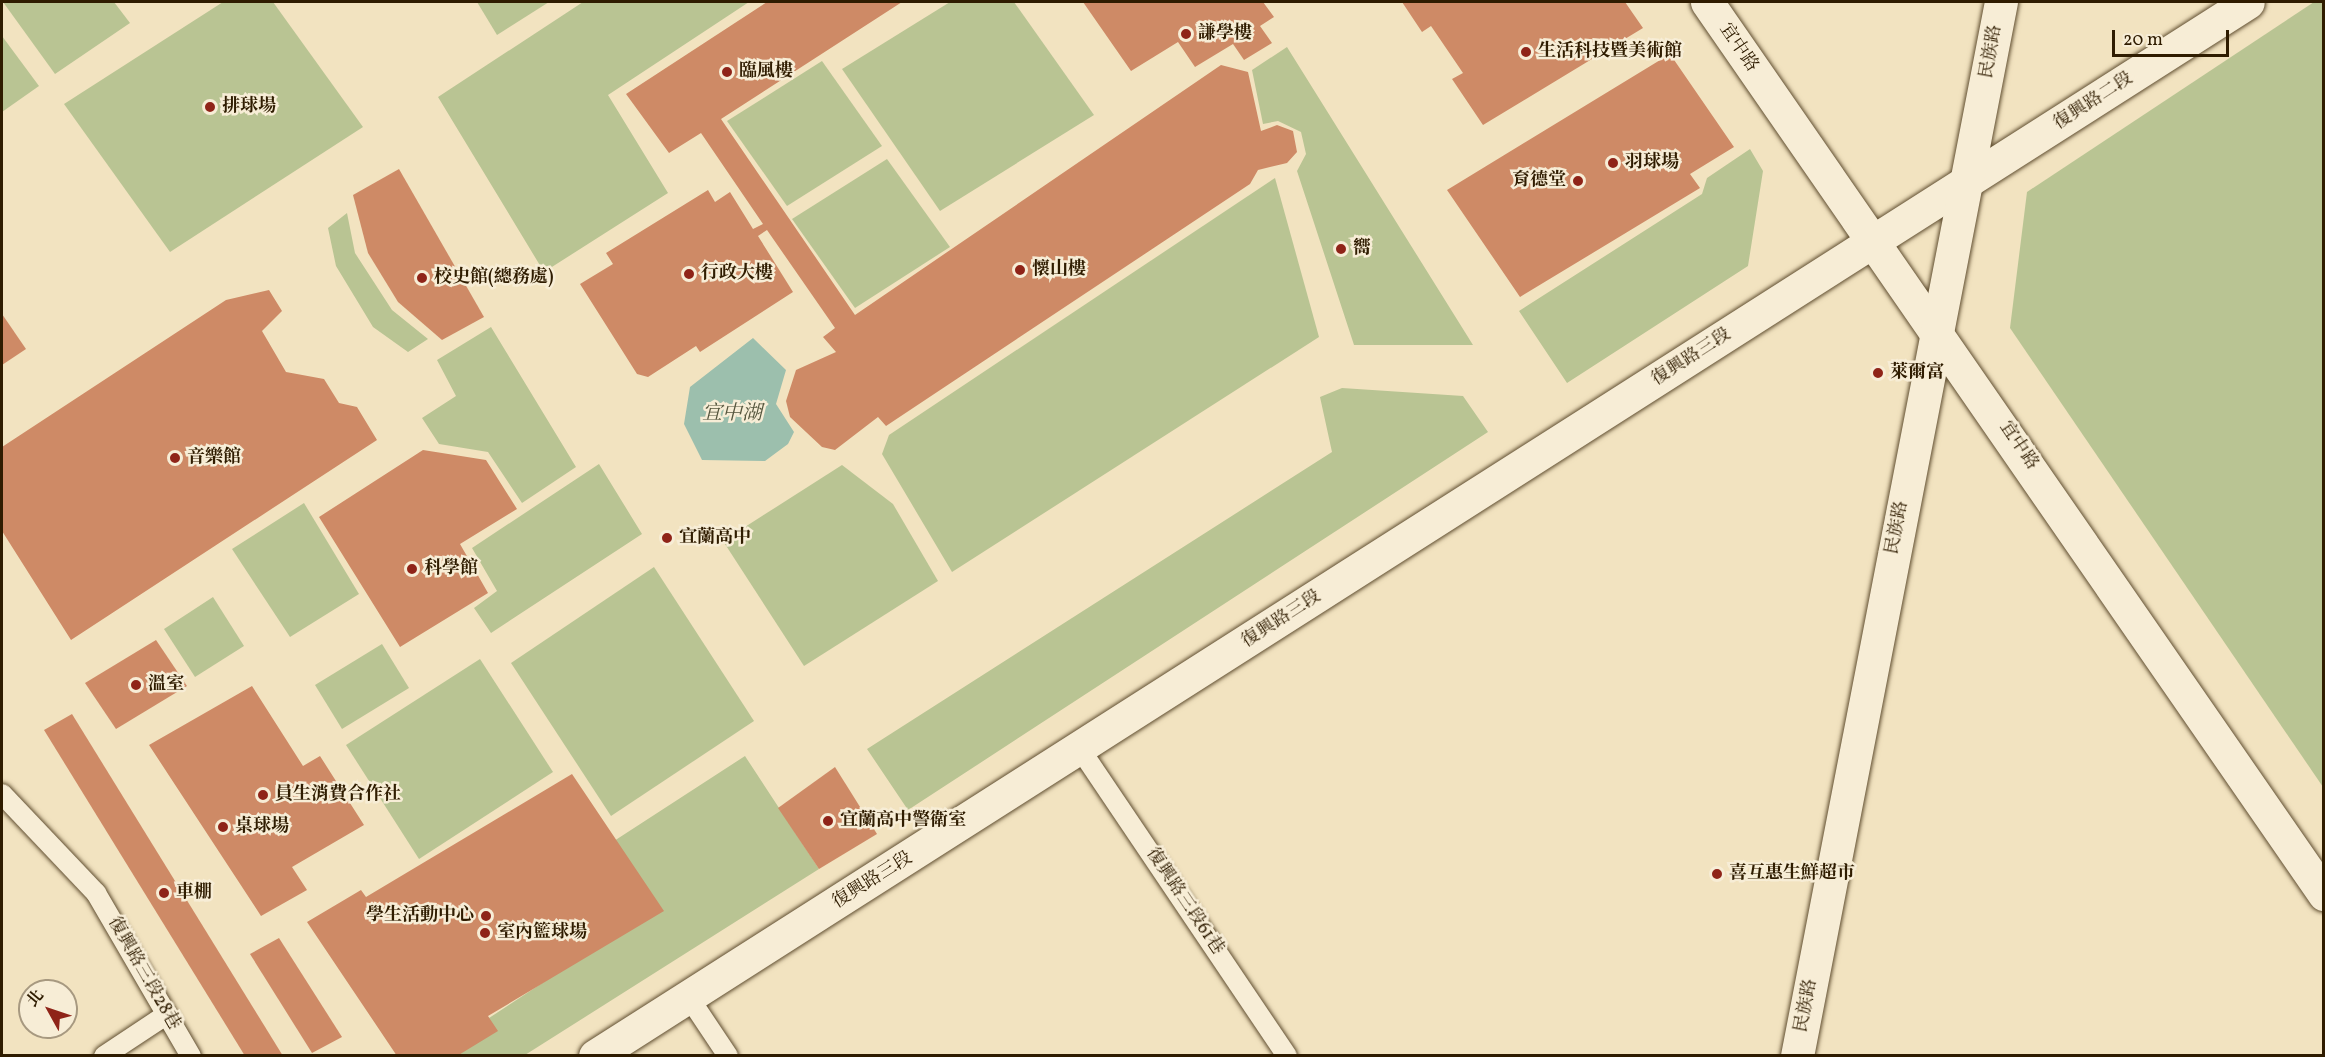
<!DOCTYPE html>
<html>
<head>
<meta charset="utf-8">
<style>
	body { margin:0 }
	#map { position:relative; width:2325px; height:1057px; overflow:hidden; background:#f2e3c0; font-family:Vollkorn,"Noto Serif TC",serif }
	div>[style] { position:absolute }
	.green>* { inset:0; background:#b9c493 }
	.water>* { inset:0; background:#9cbfad }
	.building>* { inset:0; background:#ce8a66 }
	.roads { filter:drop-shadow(0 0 2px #604e30) drop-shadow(0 0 2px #604e30) }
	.service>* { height:20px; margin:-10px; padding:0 10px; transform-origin:10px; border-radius:10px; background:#f7edd6 }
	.minor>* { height:33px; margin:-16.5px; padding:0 16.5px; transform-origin:16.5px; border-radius:16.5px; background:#f7edd6 }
	.dots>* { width:16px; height:16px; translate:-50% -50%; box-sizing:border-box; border:3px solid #f7edd6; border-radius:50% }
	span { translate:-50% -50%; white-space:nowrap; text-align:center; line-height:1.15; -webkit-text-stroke:5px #f7edd6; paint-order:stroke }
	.poi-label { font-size:18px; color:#2f1c00; font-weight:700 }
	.left { translate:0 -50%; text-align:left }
	.right { translate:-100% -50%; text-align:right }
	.street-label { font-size:18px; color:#2f1c00 }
	.water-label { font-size:20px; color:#55553d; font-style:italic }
	.frame { position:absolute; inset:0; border:3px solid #2f1c00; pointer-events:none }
	.north { position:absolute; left:18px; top:979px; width:60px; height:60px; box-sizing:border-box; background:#f7edd6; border:2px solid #a79980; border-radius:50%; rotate:310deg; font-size:16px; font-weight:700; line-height:24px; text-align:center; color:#2f1c00 }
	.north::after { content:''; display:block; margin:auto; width:21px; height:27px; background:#8f2418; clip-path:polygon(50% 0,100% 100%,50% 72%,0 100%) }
	.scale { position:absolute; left:2112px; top:30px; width:117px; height:27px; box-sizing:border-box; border:3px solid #2f1c00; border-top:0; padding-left:8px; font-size:18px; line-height:21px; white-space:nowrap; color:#2f1c00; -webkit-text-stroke:4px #f7edd6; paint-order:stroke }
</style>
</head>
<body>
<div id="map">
	<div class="green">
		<i style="clip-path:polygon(3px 2px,114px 2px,130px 23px,55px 74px)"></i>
		<i style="clip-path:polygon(223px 2px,273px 2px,363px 127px,170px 252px,64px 104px)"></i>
		<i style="clip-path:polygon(477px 2px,549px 2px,497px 35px)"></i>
		<i style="clip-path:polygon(583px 2px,749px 2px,608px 95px,668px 193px,544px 272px,438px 97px)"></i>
		<i style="clip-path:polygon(950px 2px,1014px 2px,1094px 115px,940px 211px,842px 69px)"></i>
		<i style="clip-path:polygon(2314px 2px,2324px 2px,2323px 787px,2010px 328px,2027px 192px)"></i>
		<i style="clip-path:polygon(2px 36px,39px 86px,2px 112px)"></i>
		<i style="clip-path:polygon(1287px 47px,1473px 345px,1354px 345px,1297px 171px,1306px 154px,1301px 132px,1278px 121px,1263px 124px,1252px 70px)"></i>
		<i style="clip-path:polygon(822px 61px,882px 146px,787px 206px,727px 121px)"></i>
		<i style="clip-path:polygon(1750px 149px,1763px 171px,1748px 266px,1567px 383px,1519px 311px,1702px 194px,1707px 178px)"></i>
		<i style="clip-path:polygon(887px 159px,950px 247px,855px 308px,792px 219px)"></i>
		<i style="clip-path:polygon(1275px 178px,1319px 337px,952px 572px,882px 454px,889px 435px)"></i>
		<i style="clip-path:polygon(347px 213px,355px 253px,392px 310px,428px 339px,408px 352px,373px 327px,336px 266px,328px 228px)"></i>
		<i style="clip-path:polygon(491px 327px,576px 467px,522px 503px,488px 452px,439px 444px,422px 418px,456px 396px,437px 360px)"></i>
		<i style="clip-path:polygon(1342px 388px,1463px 396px,1488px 432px,908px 810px,867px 749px,1332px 452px,1320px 397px)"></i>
		<i style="clip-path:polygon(599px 464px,642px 534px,491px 633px,474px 608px,497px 591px,472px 548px)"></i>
		<i style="clip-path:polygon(842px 465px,893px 504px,938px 581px,804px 666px,723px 541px)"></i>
		<i style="clip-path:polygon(304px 503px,359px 594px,290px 637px,232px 549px)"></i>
		<i style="clip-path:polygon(654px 567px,754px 721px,611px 816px,511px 663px)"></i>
		<i style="clip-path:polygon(213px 597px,244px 646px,195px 677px,164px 629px)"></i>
		<i style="clip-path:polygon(382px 644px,409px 688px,342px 729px,315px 685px)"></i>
		<i style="clip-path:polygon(480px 659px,553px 772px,419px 859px,346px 745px)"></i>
		<i style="clip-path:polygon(745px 756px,819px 869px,525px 1055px,453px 1056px,486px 1020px,655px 909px,614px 841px)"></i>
	</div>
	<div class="water">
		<i style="clip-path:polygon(753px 338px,786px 370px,776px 404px,794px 432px,788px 444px,765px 461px,702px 460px,684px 424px,690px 387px)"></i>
	</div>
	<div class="building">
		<i style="clip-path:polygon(767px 2px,902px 2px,721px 119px,855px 315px,1221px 65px,1248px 72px,1261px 131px,1277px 125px,1293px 131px,1297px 152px,1287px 163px,1258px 170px,1250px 184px,886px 426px,878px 417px,835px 450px,822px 447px,790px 417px,786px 401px,796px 370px,836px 352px,823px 337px,835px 328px,767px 230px,758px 236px,793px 292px,700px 352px,696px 346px,648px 377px,637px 374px,580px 284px,613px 264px,606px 253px,708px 190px,715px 202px,730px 192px,753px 229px,763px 224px,701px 133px,669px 153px,626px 94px)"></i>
		<i style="clip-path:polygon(1083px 2px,1263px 2px,1274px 17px,1260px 26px,1272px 43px,1244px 60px,1233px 44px,1195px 67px,1178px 42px,1131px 71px)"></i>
		<i style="clip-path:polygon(1402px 2px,1625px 2px,1643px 28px,1483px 125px,1452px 79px,1463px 73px,1431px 26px,1422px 32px)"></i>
		<i style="clip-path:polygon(1670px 54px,1734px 147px,1690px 174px,1700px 188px,1520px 297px,1447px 190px)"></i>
		<i style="clip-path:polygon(399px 169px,484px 317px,442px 340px,398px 302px,368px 253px,353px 195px)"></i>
		<i style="clip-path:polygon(269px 290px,282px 311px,262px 331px,286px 372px,324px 379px,339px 403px,357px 407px,377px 440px,71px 640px,2px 531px,2px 447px,226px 300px)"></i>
		<i style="clip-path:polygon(2px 314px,26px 349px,2px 365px)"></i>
		<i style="clip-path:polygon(423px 450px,486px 460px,517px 509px,460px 544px,488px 593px,400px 647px,319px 517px)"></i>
		<i style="clip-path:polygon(156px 640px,187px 686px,116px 729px,85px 683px)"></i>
		<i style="clip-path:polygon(252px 686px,303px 766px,320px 756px,364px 825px,292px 867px,307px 890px,261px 916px,149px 745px)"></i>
		<i style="clip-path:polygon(72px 714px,283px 1056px,245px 1056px,44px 730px)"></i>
		<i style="clip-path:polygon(835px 767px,877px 834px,819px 869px,778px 808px)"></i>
		<i style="clip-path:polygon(572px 774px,664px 911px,488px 1016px,498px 1031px,457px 1056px,397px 1056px,307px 922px,361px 890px,366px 897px)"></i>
		<i style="clip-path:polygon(279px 938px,342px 1037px,312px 1053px,250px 954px)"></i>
	</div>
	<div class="roads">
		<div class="service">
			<i style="left:1080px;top:749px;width:370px;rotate:56deg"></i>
			<i style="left:2px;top:794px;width:137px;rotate:46.5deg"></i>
			<i style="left:96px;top:893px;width:189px;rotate:59.8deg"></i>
			<i style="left:688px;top:996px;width:72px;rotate:56.3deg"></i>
			<i style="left:104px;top:1056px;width:74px;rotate:-33.5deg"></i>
		</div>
		<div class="minor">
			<i style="left:1707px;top:2px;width:1085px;rotate:55.33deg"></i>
			<i style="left:595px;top:1056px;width:1960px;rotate:-32.52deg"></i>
			<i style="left:1797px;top:1056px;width:1074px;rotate:-79.05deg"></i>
		</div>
	</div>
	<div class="dots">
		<i style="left:1186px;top:34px;background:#8f2418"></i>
		<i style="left:1526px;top:52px;background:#8f2418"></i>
		<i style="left:727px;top:72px;background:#8f2418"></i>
		<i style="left:210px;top:107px;background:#8f2418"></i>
		<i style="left:1613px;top:163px;background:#8f2418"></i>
		<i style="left:1578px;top:181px;background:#8f2418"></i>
		<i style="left:1341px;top:249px;background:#8f2418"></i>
		<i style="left:1020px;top:270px;background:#8f2418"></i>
		<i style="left:689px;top:274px;background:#8f2418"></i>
		<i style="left:422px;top:278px;background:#8f2418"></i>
		<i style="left:1878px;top:373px;background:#8f2418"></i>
		<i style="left:175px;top:458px;background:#8f2418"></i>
		<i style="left:667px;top:538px;background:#8f2418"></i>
		<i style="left:412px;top:569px;background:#8f2418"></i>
		<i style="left:136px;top:685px;background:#8f2418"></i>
		<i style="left:263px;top:795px;background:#8f2418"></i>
		<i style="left:828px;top:821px;background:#8f2418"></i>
		<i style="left:223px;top:827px;background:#8f2418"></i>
		<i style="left:1717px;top:874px;background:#8f2418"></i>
		<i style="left:164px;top:893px;background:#8f2418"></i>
		<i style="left:486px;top:916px;background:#8f2418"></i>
		<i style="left:485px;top:933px;background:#8f2418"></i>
	</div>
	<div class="poi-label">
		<span class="left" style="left:1198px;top:34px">謙學樓</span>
		<span class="left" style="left:1538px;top:52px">生活科技暨美術館</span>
		<span class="left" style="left:739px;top:72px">臨風樓</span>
		<span class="left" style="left:222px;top:107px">排球場</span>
		<span class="left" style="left:1625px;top:163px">羽球場</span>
		<span class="right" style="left:1566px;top:181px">育德堂</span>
		<span class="left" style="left:1353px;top:249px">嚮</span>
		<span class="left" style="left:1032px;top:270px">懷山樓</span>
		<span class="left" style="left:701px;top:274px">行政大樓</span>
		<span class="left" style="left:434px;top:278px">校史館(總務處)</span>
		<span class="left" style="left:1890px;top:373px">萊爾富</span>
		<span class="left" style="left:187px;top:458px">音樂館</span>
		<span class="left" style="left:679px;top:538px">宜蘭高中</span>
		<span class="left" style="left:424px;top:569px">科學館</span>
		<span class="left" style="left:148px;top:685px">溫室</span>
		<span class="left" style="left:275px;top:795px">員生消費合作社</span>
		<span class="left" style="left:840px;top:821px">宜蘭高中警衛室</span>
		<span class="left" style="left:235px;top:827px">桌球場</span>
		<span class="left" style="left:1729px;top:874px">喜互惠生鮮超市</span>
		<span class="left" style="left:176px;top:893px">車棚</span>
		<span class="right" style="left:474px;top:916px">學生活動中心</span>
		<span class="left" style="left:497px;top:933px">室內籃球場</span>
	</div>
	<div class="street-label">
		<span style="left:1738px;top:48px;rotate:56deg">宜中路</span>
		<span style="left:1992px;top:52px;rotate:-80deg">民族路</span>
		<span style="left:2094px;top:102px;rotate:-33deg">復興路二段</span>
		<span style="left:1692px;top:358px;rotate:-33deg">復興路三段</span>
		<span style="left:2018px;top:446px;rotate:56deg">宜中路</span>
		<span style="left:1898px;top:528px;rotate:-79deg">民族路</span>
		<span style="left:1282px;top:620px;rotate:-33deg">復興路三段</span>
		<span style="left:873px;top:881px;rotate:-32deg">復興路三段</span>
		<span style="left:1184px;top:902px;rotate:56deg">復興路三段61巷</span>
		<span style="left:143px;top:974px;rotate:60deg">復興路三段28巷</span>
		<span style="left:1807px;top:1006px;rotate:-79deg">民族路</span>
	</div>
	<div class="water-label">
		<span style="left:732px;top:414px">宜中湖</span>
	</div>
	<div class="frame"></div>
	<div class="north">北</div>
	<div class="scale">20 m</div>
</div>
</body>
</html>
